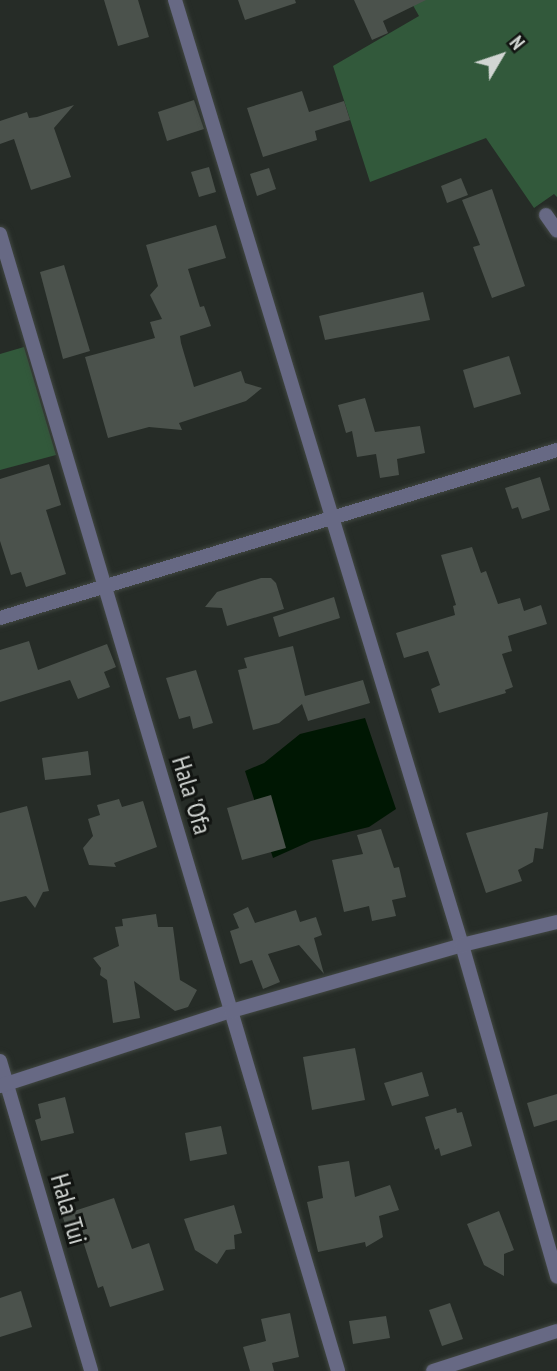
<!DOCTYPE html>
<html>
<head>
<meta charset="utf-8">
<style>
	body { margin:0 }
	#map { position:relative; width:557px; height:1371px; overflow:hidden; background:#262c27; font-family:"PT Sans Narrow",sans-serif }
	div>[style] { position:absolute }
	.green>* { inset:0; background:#32593b }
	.water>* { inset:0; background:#001703 }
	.building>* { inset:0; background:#4b524c }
	.roads { filter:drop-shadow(0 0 2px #414742) drop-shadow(0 0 2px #414742) }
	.minor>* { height:14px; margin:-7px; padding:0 7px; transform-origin:7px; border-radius:7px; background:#676984 }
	span { translate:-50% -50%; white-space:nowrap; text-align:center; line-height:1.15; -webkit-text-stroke:6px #111411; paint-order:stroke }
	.street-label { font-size:26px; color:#d1d5d2 }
	.north { position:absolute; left:466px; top:21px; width:70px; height:70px; -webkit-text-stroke:5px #111411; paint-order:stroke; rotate:51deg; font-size:19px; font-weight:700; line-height:28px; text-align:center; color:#d1d5d2 }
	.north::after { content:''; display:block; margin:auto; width:24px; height:32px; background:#d1d5d2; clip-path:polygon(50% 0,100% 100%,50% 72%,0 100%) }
</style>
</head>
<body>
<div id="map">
	<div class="green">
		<i style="clip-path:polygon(410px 0,557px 0,557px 197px,554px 194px,534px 208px,486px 138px,370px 182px,333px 66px,419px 16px)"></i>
		<i style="clip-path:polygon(24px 347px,56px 455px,0 470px,0 354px)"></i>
	</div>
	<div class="water">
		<i style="clip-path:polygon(365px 718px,396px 809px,369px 827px,311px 841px,273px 858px,245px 771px,264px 763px,300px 734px)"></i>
	</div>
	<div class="building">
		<i style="clip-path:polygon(104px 0,138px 0,149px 37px,118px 46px)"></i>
		<i style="clip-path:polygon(238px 0,295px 0,296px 3px,245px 20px)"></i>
		<i style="clip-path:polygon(354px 0,426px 0,383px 21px,388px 33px,372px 40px)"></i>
		<i style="clip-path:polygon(302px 91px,309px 112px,344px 101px,350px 120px,315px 131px,317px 140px,263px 157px,247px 108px)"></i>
		<i style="clip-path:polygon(194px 100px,204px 129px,167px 141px,158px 112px)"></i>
		<i style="clip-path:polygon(74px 105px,54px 128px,71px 177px,31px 190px,14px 139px,0 144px,0 121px,27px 112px,29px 118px,37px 117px)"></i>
		<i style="clip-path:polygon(209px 167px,216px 192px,199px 197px,191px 172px)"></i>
		<i style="clip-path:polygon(269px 168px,276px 189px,257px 196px,250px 174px)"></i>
		<i style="clip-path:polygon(461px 178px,468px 195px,447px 203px,441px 186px)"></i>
		<i style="clip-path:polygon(492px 189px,525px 286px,492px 298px,473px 247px,480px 245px,462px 200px)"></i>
		<i style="clip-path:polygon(216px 225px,226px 258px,188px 269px,200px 307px,204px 306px,211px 326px,180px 336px,181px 343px,194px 387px,241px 371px,245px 383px,262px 388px,246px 401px,179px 423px,182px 430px,149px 427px,108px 438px,85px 357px,155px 338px,150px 322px,162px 319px,150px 295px,158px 286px,146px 245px)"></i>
		<i style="clip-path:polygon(64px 265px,90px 351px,63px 359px,40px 272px)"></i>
		<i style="clip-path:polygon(423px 292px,430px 320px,325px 340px,319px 316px)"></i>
		<i style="clip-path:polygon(509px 356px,521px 394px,474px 408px,463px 370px)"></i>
		<i style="clip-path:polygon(365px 398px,375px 432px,420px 426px,425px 453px,397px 459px,399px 475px,380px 478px,376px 454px,357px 457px,352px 431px,346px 433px,338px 405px)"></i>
		<i style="clip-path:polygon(49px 464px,61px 505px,46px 510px,66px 574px,26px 587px,21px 572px,11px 575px,0 541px,0 479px)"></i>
		<i style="clip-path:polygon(540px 477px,550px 510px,522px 519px,518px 507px,512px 509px,505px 488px)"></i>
		<i style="clip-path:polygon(472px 547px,481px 573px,486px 571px,498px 604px,520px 598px,524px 611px,541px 605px,547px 624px,508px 636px,512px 651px,502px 654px,513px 687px,505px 690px,506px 693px,439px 713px,431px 689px,440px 685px,428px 651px,404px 658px,396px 633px,455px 615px,453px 606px,456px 605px,441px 555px)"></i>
		<i style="clip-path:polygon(261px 578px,271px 578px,276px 583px,284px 609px,227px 626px,222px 608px,205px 607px,217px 592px)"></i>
		<i style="clip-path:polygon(334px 597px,340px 618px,279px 637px,273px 617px)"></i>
		<i style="clip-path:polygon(29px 641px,38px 670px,107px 644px,116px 667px,104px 672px,110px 687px,78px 699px,70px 680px,0 702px,0 650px)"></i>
		<i style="clip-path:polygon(293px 646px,305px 696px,363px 680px,370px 703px,308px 721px,302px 704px,279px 723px,253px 730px,238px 670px,247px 668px,244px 658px)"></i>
		<i style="clip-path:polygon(196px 670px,213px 723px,193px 729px,190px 716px,179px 719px,166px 678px)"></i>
		<i style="clip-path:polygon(88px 751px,91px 775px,45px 780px,42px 758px)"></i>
		<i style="clip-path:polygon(271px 795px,286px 848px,242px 860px,227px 808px)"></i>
		<i style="clip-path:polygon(119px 799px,122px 807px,143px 801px,157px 847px,114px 863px,116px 867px,89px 865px,83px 848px,93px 836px,88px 819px,100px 815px,97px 805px)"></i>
		<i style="clip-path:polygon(27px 806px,49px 891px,43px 892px,35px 908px,26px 896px,0 902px,0 813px)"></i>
		<i style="clip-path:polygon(548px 812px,543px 849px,535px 848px,533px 862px,518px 870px,522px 881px,486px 893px,466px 833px)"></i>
		<i style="clip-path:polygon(381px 829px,394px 868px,399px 867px,406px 897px,392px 900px,396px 916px,372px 921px,369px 906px,344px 912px,332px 860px,363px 854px,357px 835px)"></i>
		<i style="clip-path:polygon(248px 907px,255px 923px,296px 910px,300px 922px,316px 917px,322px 935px,314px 938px,324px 974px,299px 945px,268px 954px,280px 982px,263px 989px,252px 960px,240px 964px,230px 931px,239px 928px,233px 914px)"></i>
		<i style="clip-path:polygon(156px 914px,158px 927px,173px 927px,180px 980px,197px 990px,188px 1007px,175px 1011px,134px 981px,140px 1018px,113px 1023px,107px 980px,100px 975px,101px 968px,93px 958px,119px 946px,115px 927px,123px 926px,122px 919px)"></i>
		<i style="clip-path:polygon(355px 1048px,365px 1100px,312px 1110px,303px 1057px)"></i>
		<i style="clip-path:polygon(422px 1072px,429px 1096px,392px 1106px,384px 1083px)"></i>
		<i style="clip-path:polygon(557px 1094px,557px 1120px,534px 1127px,527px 1103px)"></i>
		<i style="clip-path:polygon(65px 1097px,74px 1133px,41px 1141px,35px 1120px,41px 1118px,38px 1104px)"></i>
		<i style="clip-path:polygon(456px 1108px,457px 1113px,462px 1112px,472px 1146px,441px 1156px,439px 1148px,435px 1150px,425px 1117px)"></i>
		<i style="clip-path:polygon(221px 1126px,227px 1154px,190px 1161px,185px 1133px)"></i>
		<i style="clip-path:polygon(349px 1161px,355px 1197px,390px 1185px,399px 1210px,379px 1216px,383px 1237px,366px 1247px,365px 1242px,318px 1252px,307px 1202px,323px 1198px,318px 1166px)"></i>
		<i style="clip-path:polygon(114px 1198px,132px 1249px,149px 1243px,164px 1290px,110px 1307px,103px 1286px,98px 1288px,82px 1238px,71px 1241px,62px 1215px)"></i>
		<i style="clip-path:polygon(234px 1205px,242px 1233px,234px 1235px,235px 1249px,226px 1250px,217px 1264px,195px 1250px,184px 1219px)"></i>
		<i style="clip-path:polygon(499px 1211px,514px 1250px,504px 1254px,504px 1276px,484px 1265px,467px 1224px)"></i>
		<i style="clip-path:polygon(21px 1291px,32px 1327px,0 1337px,0 1298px)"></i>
		<i style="clip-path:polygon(450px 1303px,463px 1339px,442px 1346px,429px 1310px)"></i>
		<i style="clip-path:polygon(290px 1313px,299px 1357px,272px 1363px,274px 1371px,250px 1371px,243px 1347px,266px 1341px,261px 1319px)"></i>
		<i style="clip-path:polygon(386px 1316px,390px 1338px,353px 1344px,349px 1321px)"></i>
	</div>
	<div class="roads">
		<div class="minor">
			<i style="left:175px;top:0;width:988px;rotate:73.11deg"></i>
			<i style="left:462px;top:945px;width:345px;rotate:74deg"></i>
			<i style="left:546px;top:215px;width:19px;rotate:55deg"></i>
			<i style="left:0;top:234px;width:1186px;rotate:73.44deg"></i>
			<i style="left:0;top:618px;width:582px;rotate:-16.78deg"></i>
			<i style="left:0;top:1061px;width:323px;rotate:73.6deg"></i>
			<i style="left:0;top:1086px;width:243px;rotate:-18deg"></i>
			<i style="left:231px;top:1011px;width:240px;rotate:-15.9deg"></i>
			<i style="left:462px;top:945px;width:98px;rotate:-13.6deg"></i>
			<i style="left:433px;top:1371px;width:130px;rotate:-17.9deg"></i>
		</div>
	</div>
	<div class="street-label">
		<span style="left:192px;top:795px;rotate:73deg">Hala 'Ofa</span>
		<span style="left:69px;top:1209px;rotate:74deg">Hala Tui</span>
	</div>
	<div class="north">N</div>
</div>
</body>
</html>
